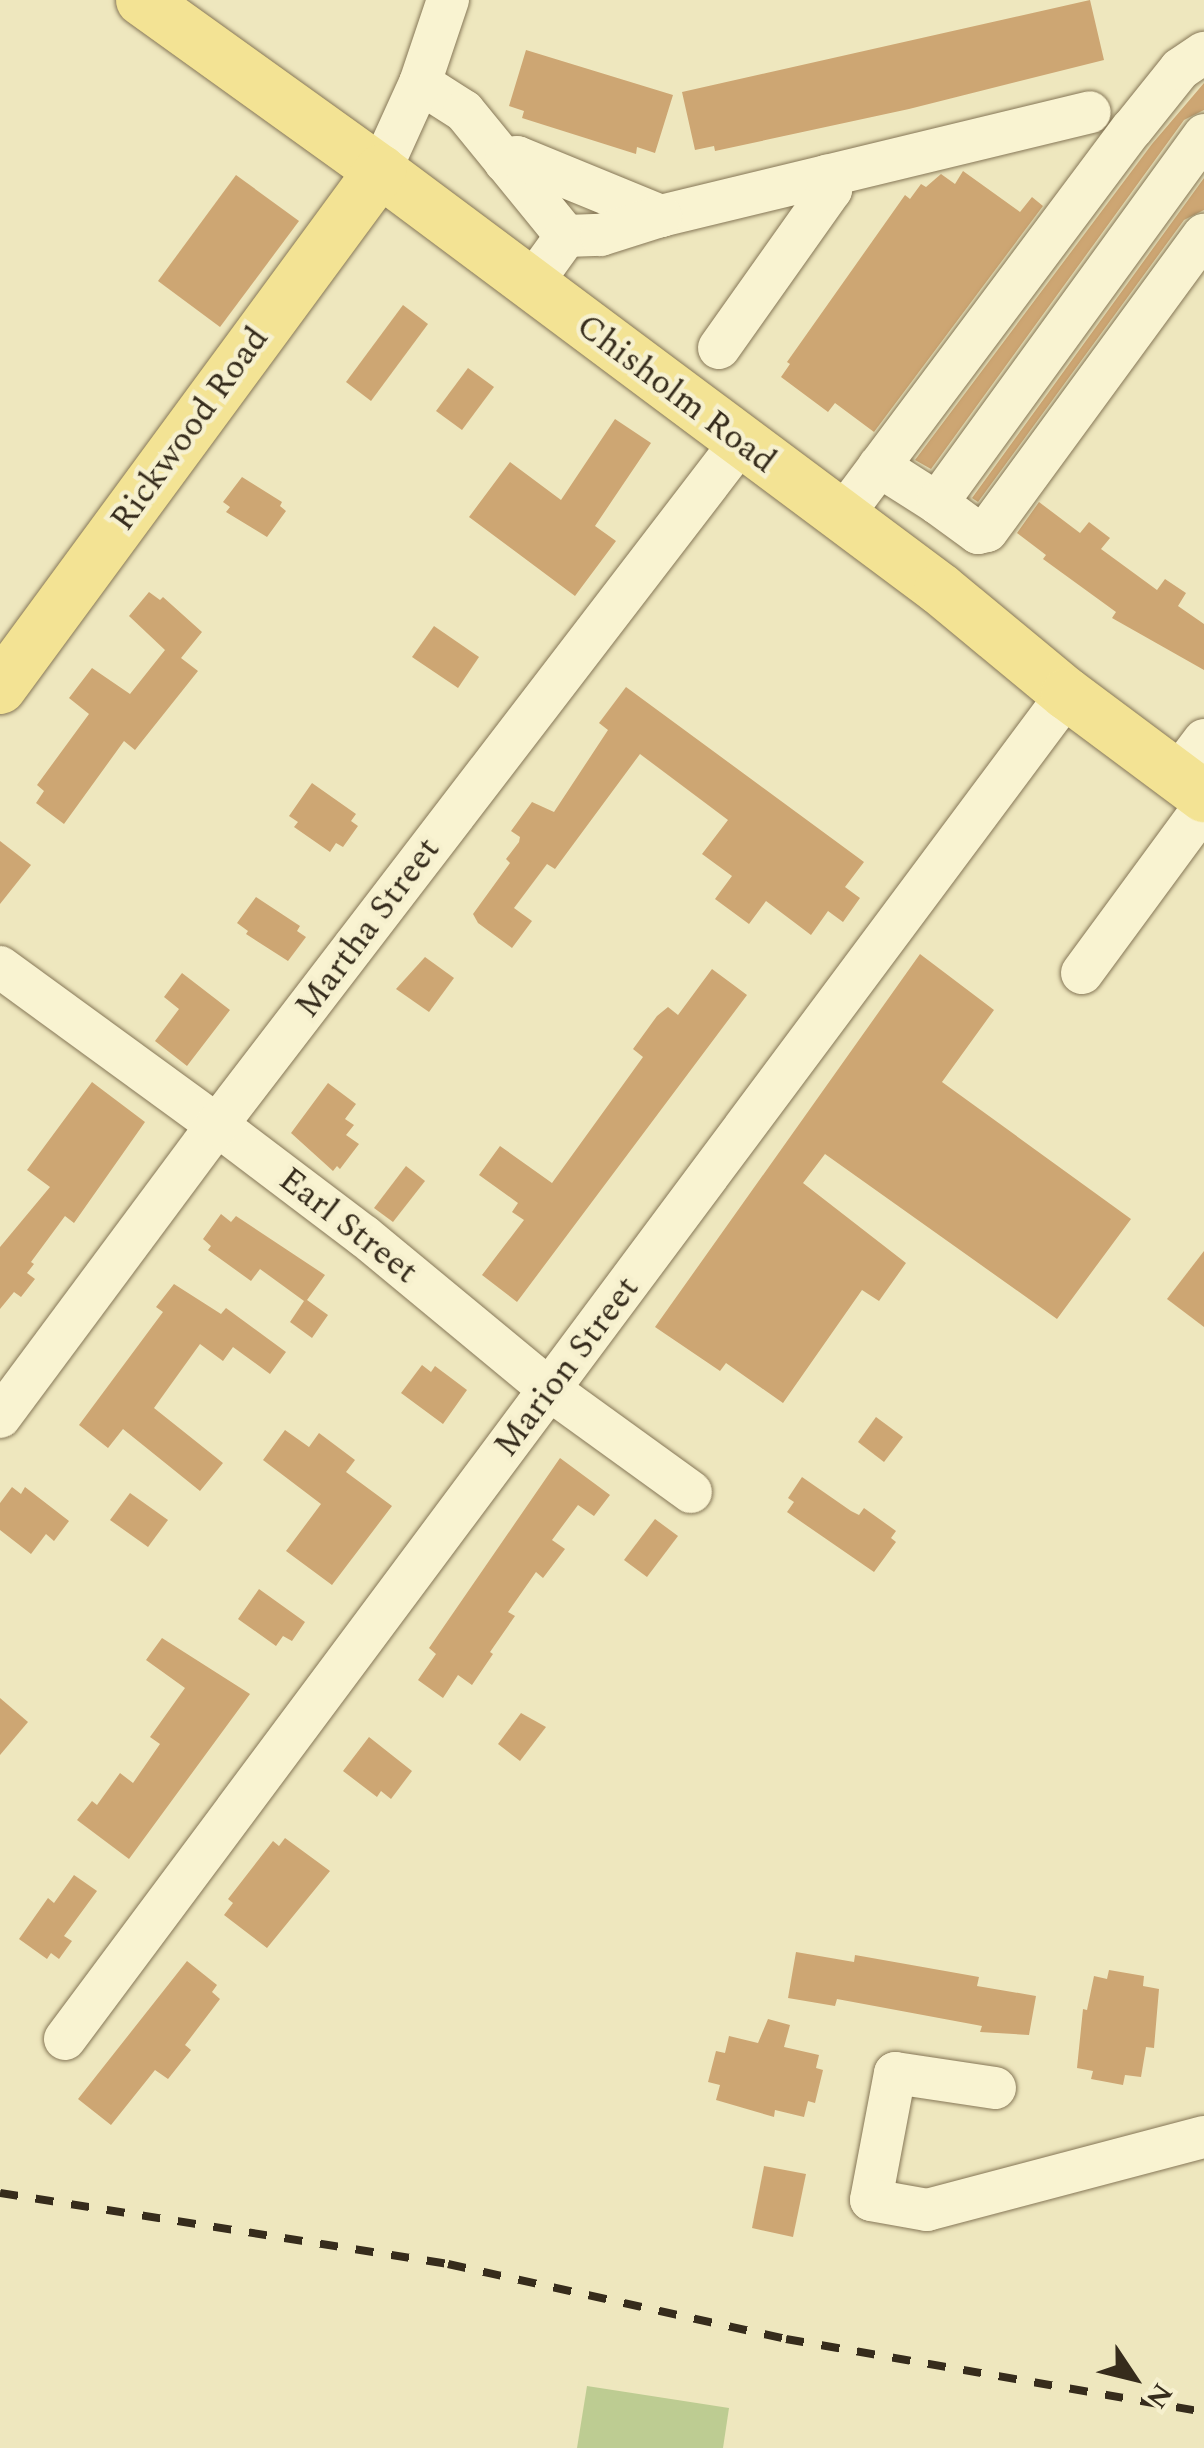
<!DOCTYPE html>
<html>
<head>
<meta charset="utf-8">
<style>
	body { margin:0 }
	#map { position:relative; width:1204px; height:2448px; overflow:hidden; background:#eee7be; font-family:Spectral,serif }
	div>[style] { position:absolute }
	.green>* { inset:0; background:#bdcc92 }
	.building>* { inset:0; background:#cda673 }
	.roads { filter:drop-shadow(0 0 2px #867757) drop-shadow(0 0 2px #867757) }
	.minor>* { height:42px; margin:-21px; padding:0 21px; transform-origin:21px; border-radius:21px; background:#f9f3d1 }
	.major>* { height:52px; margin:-26px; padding:0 26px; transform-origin:26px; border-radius:26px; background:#f3e394 }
	.rail>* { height:8px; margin-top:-4px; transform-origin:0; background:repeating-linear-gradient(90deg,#362c1c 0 18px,transparent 0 36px) }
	span { translate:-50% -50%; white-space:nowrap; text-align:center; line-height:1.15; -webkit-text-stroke:9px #f6f0ce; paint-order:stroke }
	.street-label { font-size:35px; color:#362c1c }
	.north { position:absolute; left:1084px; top:2328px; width:100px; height:100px; -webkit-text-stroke:8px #f6f0ce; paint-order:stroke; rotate:125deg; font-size:28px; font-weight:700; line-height:40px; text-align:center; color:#362c1c }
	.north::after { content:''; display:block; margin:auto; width:35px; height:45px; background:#362c1c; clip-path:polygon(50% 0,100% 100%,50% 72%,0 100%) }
</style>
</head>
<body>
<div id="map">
	<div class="green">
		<i style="clip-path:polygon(587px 2386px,729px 2408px,723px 2448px,577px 2448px)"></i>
	</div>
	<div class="building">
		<i style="clip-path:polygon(1090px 0,1104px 60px,909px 109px,715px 151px,714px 146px,695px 150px,682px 92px)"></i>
		<i style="clip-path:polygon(526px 50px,673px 95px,655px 153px,637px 147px,636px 154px,522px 118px,524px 111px,509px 106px)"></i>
		<i style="clip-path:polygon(1204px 83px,1204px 110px,1184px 120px,931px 469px,915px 460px,1152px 144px)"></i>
		<i style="clip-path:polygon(963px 171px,1020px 212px,1032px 197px,1043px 206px,874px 432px,835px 403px,828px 412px,781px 377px,790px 364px,787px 362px,905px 195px,910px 199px,921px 184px,926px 187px,941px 174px,955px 184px)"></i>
		<i style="clip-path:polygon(236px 175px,299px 221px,220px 327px,158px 281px)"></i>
		<i style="clip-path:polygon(1204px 178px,1204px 210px,1184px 220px,978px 502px,972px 498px)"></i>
		<i style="clip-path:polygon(403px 305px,428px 324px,371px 401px,346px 382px)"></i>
		<i style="clip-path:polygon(468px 368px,494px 387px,462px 430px,436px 411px)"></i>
		<i style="clip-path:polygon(615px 419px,651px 443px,595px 526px,616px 541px,575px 596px,469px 517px,510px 462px,561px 500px)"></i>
		<i style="clip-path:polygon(242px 477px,282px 502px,280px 506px,286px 511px,267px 537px,226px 512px,230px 507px,223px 502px)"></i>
		<i style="clip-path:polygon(1039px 502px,1080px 533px,1089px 522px,1110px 538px,1101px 549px,1157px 590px,1165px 579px,1186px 593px,1178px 606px,1204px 624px,1204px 670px,1112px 618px,1116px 612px,1043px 559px,1046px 555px,1017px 533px)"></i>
		<i style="clip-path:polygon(149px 592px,160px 600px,163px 597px,202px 632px,181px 658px,198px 671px,135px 750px,124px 741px,64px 824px,36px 803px,44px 791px,37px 785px,89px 714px,69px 698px,92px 668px,130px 694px,165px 650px,129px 616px)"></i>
		<i style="clip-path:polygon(434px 626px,479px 657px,458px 688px,412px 657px)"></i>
		<i style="clip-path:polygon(626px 687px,864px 862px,845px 887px,860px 898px,843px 922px,828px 911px,811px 935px,766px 901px,749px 924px,715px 899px,732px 876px,702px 854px,728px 820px,640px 754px,555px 869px,547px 864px,514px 908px,532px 921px,512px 948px,478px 923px,473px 914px,510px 863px,506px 859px,519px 842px,520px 837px,511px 831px,532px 802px,554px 812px,608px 730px,599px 723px)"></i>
		<i style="clip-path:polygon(312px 783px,356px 814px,351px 821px,358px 826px,343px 847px,336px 843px,330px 852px,294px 827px,298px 822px,289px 816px)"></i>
		<i style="clip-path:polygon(0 841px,31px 865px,0 904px)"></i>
		<i style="clip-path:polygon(256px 897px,300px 926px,297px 931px,306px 937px,288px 961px,246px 934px,248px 931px,237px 923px)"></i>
		<i style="clip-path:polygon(920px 954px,994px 1010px,942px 1082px,1131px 1219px,1057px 1319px,825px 1154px,803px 1183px,906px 1263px,879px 1301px,862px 1290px,783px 1403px,726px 1363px,720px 1371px,655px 1327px)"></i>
		<i style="clip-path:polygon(425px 957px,454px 978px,429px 1012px,396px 989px)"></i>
		<i style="clip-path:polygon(712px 969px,747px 995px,517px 1302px,482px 1275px,524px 1220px,512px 1212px,518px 1203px,479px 1175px,500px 1146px,552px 1183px,643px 1057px,633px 1049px,657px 1016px,668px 1007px,678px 1015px)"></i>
		<i style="clip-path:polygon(182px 973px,230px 1010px,187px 1066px,155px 1041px,179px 1009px,164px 997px)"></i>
		<i style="clip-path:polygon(92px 1082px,145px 1122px,74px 1223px,65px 1216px,31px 1262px,34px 1264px,27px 1273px,35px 1279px,21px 1297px,14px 1292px,0 1309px,0 1247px,50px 1187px,27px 1170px)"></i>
		<i style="clip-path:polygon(328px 1083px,356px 1104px,345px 1119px,354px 1125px,346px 1135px,359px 1144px,340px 1169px,337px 1166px,333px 1171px,291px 1133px)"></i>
		<i style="clip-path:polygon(406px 1166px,425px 1181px,393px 1222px,374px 1208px)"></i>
		<i style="clip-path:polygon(221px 1214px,231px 1222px,236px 1216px,325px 1275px,307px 1300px,328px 1315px,312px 1338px,290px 1322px,304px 1301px,260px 1269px,251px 1281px,208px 1250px,211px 1246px,203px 1239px)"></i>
		<i style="clip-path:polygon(1204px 1251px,1204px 1327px,1167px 1299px)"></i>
		<i style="clip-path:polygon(174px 1284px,221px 1314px,226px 1308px,286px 1352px,270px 1374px,233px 1347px,223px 1361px,200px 1344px,154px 1408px,223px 1463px,200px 1491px,123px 1429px,108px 1448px,79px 1425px,163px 1312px,156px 1307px)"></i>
		<i style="clip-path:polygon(422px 1365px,431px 1372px,435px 1366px,467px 1390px,443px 1424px,401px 1393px)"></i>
		<i style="clip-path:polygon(876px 1417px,903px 1437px,884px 1462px,858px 1442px)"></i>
		<i style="clip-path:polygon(285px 1430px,309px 1447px,319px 1433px,355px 1460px,346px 1472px,392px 1506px,332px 1585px,286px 1551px,321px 1504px,263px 1460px)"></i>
		<i style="clip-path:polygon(560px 1458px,610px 1495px,594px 1516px,578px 1505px,552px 1540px,565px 1549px,543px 1578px,536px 1572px,508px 1612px,515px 1616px,490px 1652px,493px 1654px,472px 1685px,458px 1675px,443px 1698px,418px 1680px,436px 1654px,429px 1648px)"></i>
		<i style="clip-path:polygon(802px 1477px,851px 1511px,859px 1515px,864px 1508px,896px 1531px,891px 1538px,896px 1542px,874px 1572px,787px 1512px,794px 1502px,788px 1498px)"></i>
		<i style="clip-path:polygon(12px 1487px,21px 1494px,25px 1487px,69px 1521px,54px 1541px,46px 1534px,31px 1554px,0 1530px,0 1503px)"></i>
		<i style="clip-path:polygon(130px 1493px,168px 1520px,148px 1547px,110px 1520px)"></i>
		<i style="clip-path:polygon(655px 1519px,678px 1536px,647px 1577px,624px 1560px)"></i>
		<i style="clip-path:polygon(259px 1589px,305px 1622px,292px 1641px,283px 1636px,276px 1646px,238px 1619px)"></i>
		<i style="clip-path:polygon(162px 1638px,250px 1694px,129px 1859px,77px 1820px,92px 1801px,97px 1805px,120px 1773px,133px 1783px,160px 1744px,150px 1737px,185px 1688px,146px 1660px)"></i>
		<i style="clip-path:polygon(0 1698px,28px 1722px,0 1755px)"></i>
		<i style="clip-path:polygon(521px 1713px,546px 1727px,520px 1761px,498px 1744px)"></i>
		<i style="clip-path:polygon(369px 1737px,412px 1771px,391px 1799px,381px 1791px,377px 1797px,343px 1771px)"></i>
		<i style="clip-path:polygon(285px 1838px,330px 1871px,267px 1948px,224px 1915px,233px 1903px,228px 1899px,273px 1841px,279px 1846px)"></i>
		<i style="clip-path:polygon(74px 1875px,97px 1891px,64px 1936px,72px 1941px,59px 1959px,51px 1953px,47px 1959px,19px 1939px,48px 1898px,54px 1903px)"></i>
		<i style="clip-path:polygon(796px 1952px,854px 1962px,855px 1955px,979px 1977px,977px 1986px,1036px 1996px,1029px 2035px,980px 2032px,982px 2026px,837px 1999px,835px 2006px,788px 1998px)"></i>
		<i style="clip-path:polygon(187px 1961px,217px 1985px,212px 1992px,220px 1999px,185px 2045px,191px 2050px,168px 2079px,155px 2070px,111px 2125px,78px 2099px)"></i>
		<i style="clip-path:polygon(1109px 1970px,1144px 1976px,1143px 1986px,1159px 1989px,1154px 2048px,1146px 2047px,1141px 2077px,1125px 2075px,1123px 2085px,1091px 2079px,1093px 2071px,1077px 2068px,1083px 2009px,1087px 2010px,1094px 1976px,1107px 1979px)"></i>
		<i style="clip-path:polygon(768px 2019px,790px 2025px,784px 2047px,819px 2055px,816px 2068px,823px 2070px,815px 2103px,808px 2101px,804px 2117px,775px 2110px,774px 2117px,716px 2100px,720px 2085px,708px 2082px,716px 2051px,725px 2053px,729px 2036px,758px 2043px)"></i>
		<i style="clip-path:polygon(764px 2166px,806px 2174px,793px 2237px,752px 2228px)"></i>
	</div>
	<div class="roads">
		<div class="minor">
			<i style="left:420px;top:83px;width:52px;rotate:32.5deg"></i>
			<i style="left:464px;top:111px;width:161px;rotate:50.8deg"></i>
			<i style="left:566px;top:236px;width:62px;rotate:125.8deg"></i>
			<i style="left:505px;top:162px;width:13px;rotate:-23deg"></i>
			<i style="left:517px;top:157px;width:156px;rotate:22.3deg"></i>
			<i style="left:661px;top:216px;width:441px;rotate:-13.6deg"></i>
			<i style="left:380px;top:171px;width:97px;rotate:-65.6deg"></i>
			<i style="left:420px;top:83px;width:88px;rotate:-71.4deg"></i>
			<i style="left:566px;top:236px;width:35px;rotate:-2deg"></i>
			<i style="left:601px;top:235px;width:63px;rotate:-17.6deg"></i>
			<i style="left:719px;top:348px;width:194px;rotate:-54.7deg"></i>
			<i style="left:831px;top:190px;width:15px;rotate:-106deg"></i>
			<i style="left:879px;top:466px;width:69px;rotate:32.5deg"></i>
			<i style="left:937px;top:503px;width:455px;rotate:-54deg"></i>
			<i style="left:937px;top:503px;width:51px;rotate:36.2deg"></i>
			<i style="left:978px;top:533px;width:9px;rotate:-13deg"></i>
			<i style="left:987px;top:531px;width:367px;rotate:-53.8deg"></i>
			<i style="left:842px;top:516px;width:484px;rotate:-53.2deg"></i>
			<i style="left:1132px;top:129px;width:77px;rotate:-51.3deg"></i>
			<i style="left:1180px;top:69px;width:29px;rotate:-34deg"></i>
			<i style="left:1177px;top:776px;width:45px;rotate:-53.1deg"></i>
			<i style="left:0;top:967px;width:268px;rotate:36.1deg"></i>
			<i style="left:217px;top:1125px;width:184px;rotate:37.1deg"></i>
			<i style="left:364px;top:1236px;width:241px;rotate:39.6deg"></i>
			<i style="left:550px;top:1390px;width:174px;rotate:35.9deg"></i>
			<i style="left:1082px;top:973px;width:206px;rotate:-53.7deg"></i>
			<i style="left:0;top:1417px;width:364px;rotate:-53.4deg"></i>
			<i style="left:217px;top:1125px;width:859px;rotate:-52.52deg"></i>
			<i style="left:65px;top:2039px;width:1677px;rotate:-53.31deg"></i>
			<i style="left:995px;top:2088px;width:101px;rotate:-171.5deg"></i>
			<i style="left:895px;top:2073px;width:129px;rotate:100.7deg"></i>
			<i style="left:871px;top:2200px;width:57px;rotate:10.1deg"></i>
			<i style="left:927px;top:2210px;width:286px;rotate:-14.8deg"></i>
		</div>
		<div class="major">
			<i style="left:142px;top:0;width:293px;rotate:35.7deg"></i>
			<i style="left:380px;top:171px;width:699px;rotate:36.74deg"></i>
			<i style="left:940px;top:589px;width:165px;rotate:39.6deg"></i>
			<i style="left:1067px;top:694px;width:171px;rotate:36.7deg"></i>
			<i style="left:0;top:688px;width:642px;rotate:-53.68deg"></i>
		</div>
	</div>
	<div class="rail">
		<i style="left:0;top:2193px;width:454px;rotate:9deg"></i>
		<i style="left:448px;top:2264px;width:346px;rotate:12.5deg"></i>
		<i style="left:786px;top:2339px;width:424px;rotate:9.9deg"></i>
	</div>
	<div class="street-label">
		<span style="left:676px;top:394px;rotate:37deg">Chisholm Road</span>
		<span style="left:190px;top:429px;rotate:-54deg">Rickwood Road</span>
		<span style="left:368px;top:928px;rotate:-53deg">Martha Street</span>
		<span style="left:348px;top:1226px;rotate:38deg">Earl Street</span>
		<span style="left:567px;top:1367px;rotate:-53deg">Marion Street</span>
	</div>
	<div class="north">N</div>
</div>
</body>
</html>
